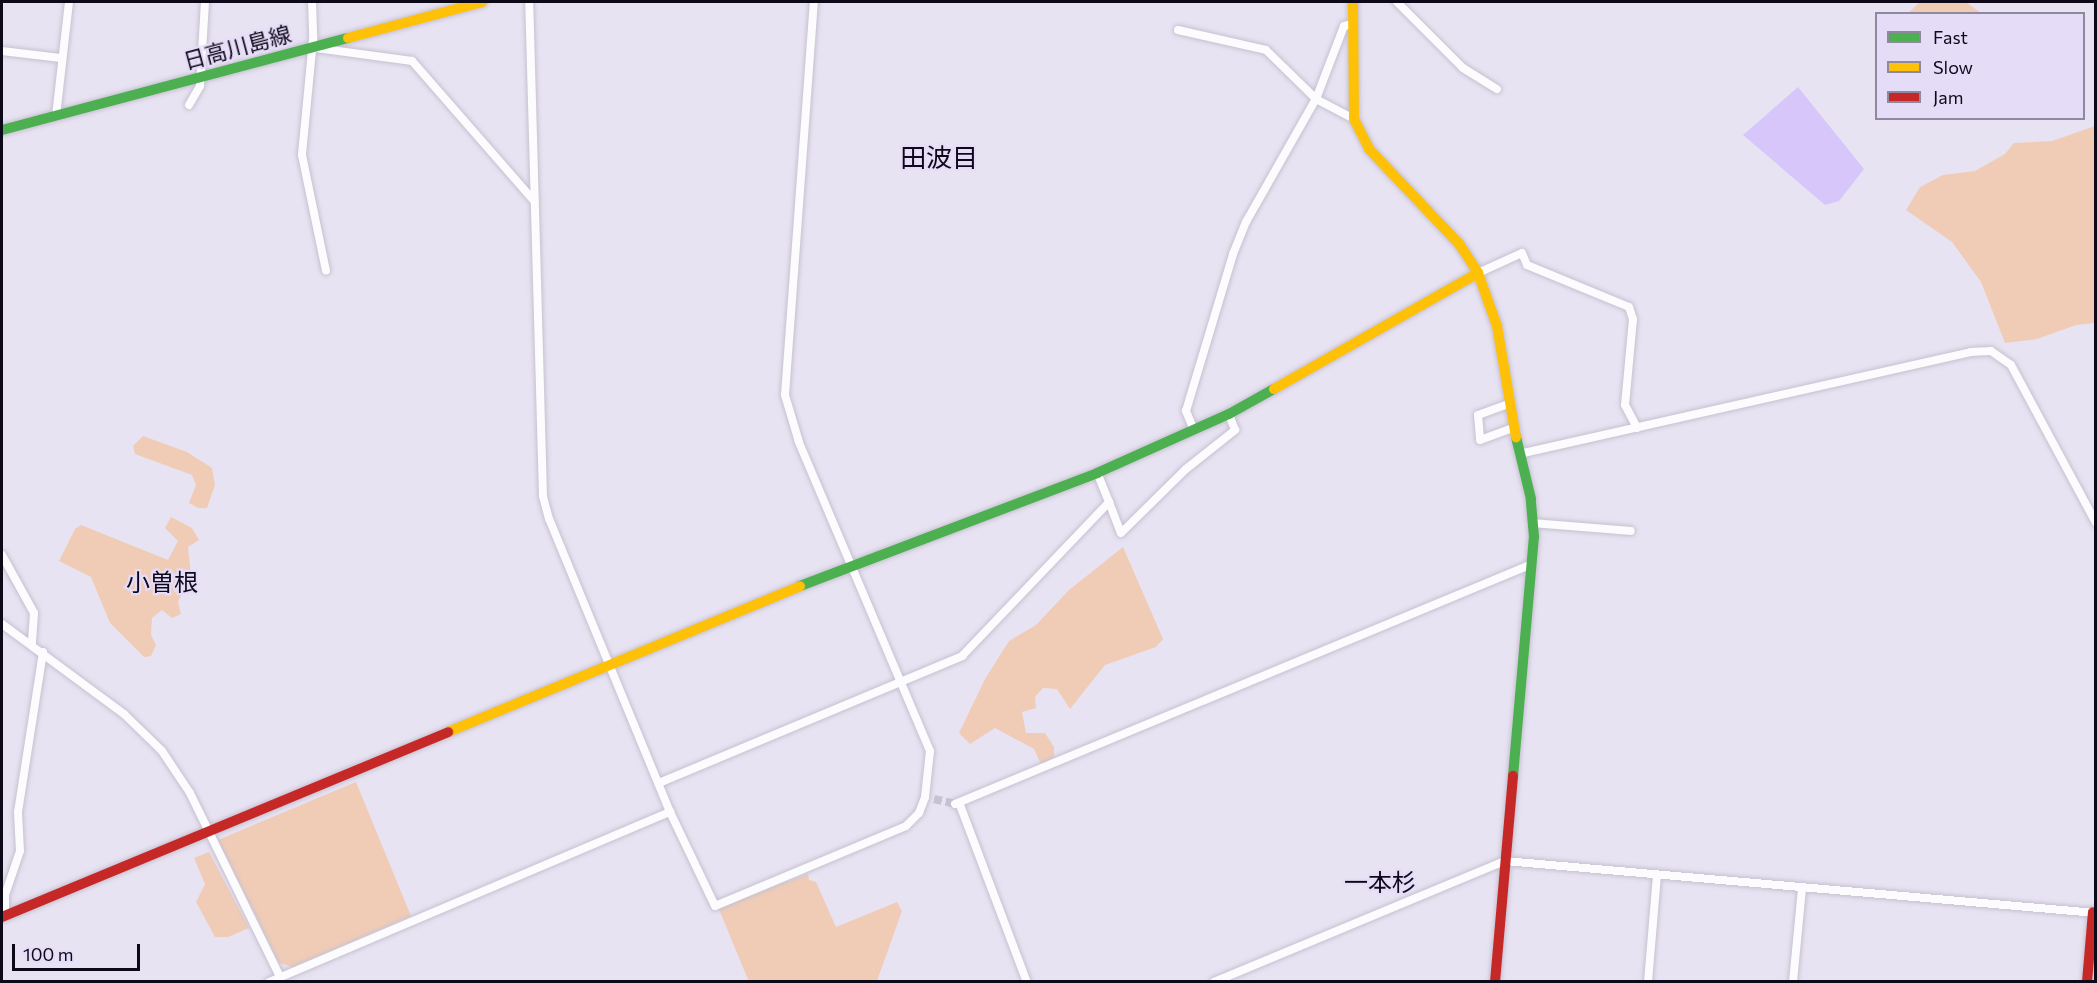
<!DOCTYPE html>
<html>
<head>
<meta charset="utf-8">
<style>
	body { margin:0 }
	#map { position:relative; width:2097px; height:983px; overflow:hidden; background:#e8e3f2; font-family:Commissioner,"Noto Sans JP",sans-serif }
	div>[style] { position:absolute }
	.green>* { inset:0; background:#f0ccb7 }
	.water>* { inset:0; background:#d7c6fa }
	.street-tunnel>* { height:8px; margin-top:-4px; transform-origin:0; background:repeating-linear-gradient(90deg,#c7c2d1 0 8px,transparent 0 12px) }
	.roads { filter:drop-shadow(0 0 2px #c6c1d0) drop-shadow(0 0 2px #c6c1d0) }
	.street>* { height:8px; margin:-4px; padding:0 4px; transform-origin:4px; border-radius:4px; background:#fcfbfd }
	.fast>* { height:10px; margin:-5px; padding:0 5px; transform-origin:5px; border-radius:5px; background:#4caf50 }
	.slow>* { height:10px; margin:-5px; padding:0 5px; transform-origin:5px; border-radius:5px; background:#ffc107 }
	.jam>* { height:10px; margin:-5px; padding:0 5px; transform-origin:5px; border-radius:5px; background:#c62828 }
	span { translate:-50% -50%; white-space:nowrap; text-align:center; line-height:1.15; -webkit-text-stroke:4.5px #e5ddf8; paint-order:stroke }
	.street-label { font-size:22px; color:#0e0918 }
	.neighbourhood-label { font-size:24px; color:#0e0918 }
	.quarter-label { font-size:26px; color:#0e0918 }
	.frame { position:absolute; inset:0; border:3px solid #0e0918; pointer-events:none }
	.legend { position:absolute; left:1875px; top:12px; width:210px; height:108px; box-sizing:border-box; background:#e5ddf8; border:2px solid #8f889e; margin:0; padding:8px 10px; list-style:none; font-size:18px; color:#0e0918 }
	.legend li { display:flex; align-items:center; gap:12px; height:30px }
	.legend b { width:30px; border:2px solid #8f889e }
	.scale { position:absolute; left:12px; top:944px; width:128px; height:27px; box-sizing:border-box; border:3px solid #0e0918; border-top:0; padding-left:8px; font-size:18px; line-height:21px; white-space:nowrap; color:#0e0918; -webkit-text-stroke:4px #e5ddf8; paint-order:stroke }
</style>
</head>
<body>
<div id="map">
	<div class="green">
		<i style="clip-path:polygon(1920px 2px,1966px 2px,1981px 13px,1908px 13px)"></i>
		<i style="clip-path:polygon(2095px 126px,2095px 323px,2076px 325px,2037px 339px,2005px 343px,1981px 282px,1952px 242px,1906px 210px,1920px 187px,1943px 175px,1975px 171px,2005px 154px,2014px 143px,2052px 141px)"></i>
		<i style="clip-path:polygon(143px 436px,187px 452px,212px 468px,215px 485px,207px 508px,198px 508px,189px 503px,196px 485px,192px 475px,135px 454px,133px 446px)"></i>
		<i style="clip-path:polygon(171px 517px,192px 528px,199px 540px,188px 547px,191px 575px,178px 602px,181px 614px,172px 618px,162px 610px,152px 618px,151px 635px,156px 645px,151px 656px,144px 657px,110px 623px,91px 577px,59px 561px,75px 529px,81px 525px,168px 560px,178px 541px,165px 528px)"></i>
		<i style="clip-path:polygon(1123px 547px,1163px 639px,1156px 647px,1105px 665px,1070px 709px,1057px 689px,1043px 688px,1035px 697px,1036px 708px,1022px 712px,1026px 733px,1045px 733px,1054px 747px,1054px 757px,1041px 764px,1034px 749px,995px 728px,970px 744px,959px 733px,985px 679px,1009px 641px,1036px 625px,1069px 590px)"></i>
		<i style="clip-path:polygon(356px 782px,411px 916px,293px 967px,279px 963px,218px 840px)"></i>
		<i style="clip-path:polygon(209px 852px,249px 928px,228px 937px,215px 937px,196px 902px,205px 884px,194px 858px)"></i>
		<i style="clip-path:polygon(808px 874px,809px 880px,816px 882px,836px 927px,897px 902px,902px 911px,877px 981px,749px 982px,718px 907px)"></i>
	</div>
	<div class="water">
		<i style="clip-path:polygon(1798px 87px,1864px 169px,1839px 201px,1825px 205px,1743px 135px)"></i>
	</div>
	<div class="street-tunnel">
		<i style="left:934px;top:799px;width:22px;rotate:13deg"></i>
	</div>
	<div class="roads">
		<div class="street">
			<i style="left:312px;top:2px;width:38px;rotate:88deg"></i>
			<i style="left:313px;top:40px;width:116px;rotate:95.5deg"></i>
			<i style="left:302px;top:155px;width:118px;rotate:78.3deg"></i>
			<i style="left:1397px;top:2px;width:93px;rotate:45deg"></i>
			<i style="left:1463px;top:68px;width:40px;rotate:32deg"></i>
			<i style="left:1178px;top:30px;width:90px;rotate:12.8deg"></i>
			<i style="left:1266px;top:50px;width:70px;rotate:44.4deg"></i>
			<i style="left:1316px;top:99px;width:43px;rotate:27.8deg"></i>
			<i style="left:316px;top:48px;width:97px;rotate:7.7deg"></i>
			<i style="left:412px;top:61px;width:186px;rotate:48.9deg"></i>
			<i style="left:2px;top:51px;width:59px;rotate:6.8deg"></i>
			<i style="left:189px;top:105px;width:22px;rotate:-60deg"></i>
			<i style="left:200px;top:86px;width:84px;rotate:-86.6deg"></i>
			<i style="left:56px;top:116px;width:115px;rotate:-83.5deg"></i>
			<i style="left:1478px;top:273px;width:48px;rotate:-24.4deg"></i>
			<i style="left:1522px;top:253px;width:13px;rotate:67deg"></i>
			<i style="left:1527px;top:265px;width:110px;rotate:22.4deg"></i>
			<i style="left:1629px;top:307px;width:13px;rotate:72deg"></i>
			<i style="left:1633px;top:319px;width:86px;rotate:95.3deg"></i>
			<i style="left:1625px;top:405px;width:26px;rotate:62deg"></i>
			<i style="left:1511px;top:403px;width:35px;rotate:160deg"></i>
			<i style="left:1478px;top:415px;width:25px;rotate:85deg"></i>
			<i style="left:1480px;top:440px;width:37px;rotate:-20deg"></i>
			<i style="left:1194px;top:430px;width:21px;rotate:-113deg"></i>
			<i style="left:1186px;top:411px;width:164px;rotate:-73.3deg"></i>
			<i style="left:1233px;top:254px;width:35px;rotate:-68deg"></i>
			<i style="left:1246px;top:222px;width:142px;rotate:-60.4deg"></i>
			<i style="left:1316px;top:99px;width:78px;rotate:-69deg"></i>
			<i style="left:1344px;top:26px;width:9px;rotate:-13deg"></i>
			<i style="left:1519px;top:454px;width:463px;rotate:-12.7deg"></i>
			<i style="left:1971px;top:352px;width:20px;rotate:-3deg"></i>
			<i style="left:1991px;top:351px;width:24px;rotate:35deg"></i>
			<i style="left:2011px;top:365px;width:179px;rotate:61.7deg"></i>
			<i style="left:1109px;top:502px;width:33px;rotate:69deg"></i>
			<i style="left:1121px;top:533px;width:91px;rotate:-44.6deg"></i>
			<i style="left:1186px;top:469px;width:63px;rotate:-38.5deg"></i>
			<i style="left:1235px;top:430px;width:17px;rotate:-111deg"></i>
			<i style="left:1533px;top:523px;width:98px;rotate:4.7deg"></i>
			<i style="left:2px;top:555px;width:66px;rotate:61.1deg"></i>
			<i style="left:34px;top:613px;width:32px;rotate:94deg"></i>
			<i style="left:2px;top:624px;width:152px;rotate:36.4deg"></i>
			<i style="left:124px;top:714px;width:53px;rotate:44.2deg"></i>
			<i style="left:162px;top:751px;width:50px;rotate:56.3deg"></i>
			<i style="left:190px;top:793px;width:205px;rotate:63.9deg"></i>
			<i style="left:659px;top:783px;width:329px;rotate:-22.7deg"></i>
			<i style="left:962px;top:656px;width:213px;rotate:-46.3deg"></i>
			<i style="left:1109px;top:502px;width:31px;rotate:-112deg"></i>
			<i style="left:955px;top:804px;width:625px;rotate:-22.58deg"></i>
			<i style="left:960px;top:805px;width:189px;rotate:69.3deg"></i>
			<i style="left:670px;top:812px;width:104px;rotate:64.4deg"></i>
			<i style="left:715px;top:906px;width:207px;rotate:-22.7deg"></i>
			<i style="left:906px;top:826px;width:18px;rotate:-45deg"></i>
			<i style="left:919px;top:813px;width:17px;rotate:-69deg"></i>
			<i style="left:925px;top:797px;width:46px;rotate:-83.8deg"></i>
			<i style="left:930px;top:751px;width:336px;rotate:-113deg"></i>
			<i style="left:799px;top:442px;width:49px;rotate:-106.6deg"></i>
			<i style="left:785px;top:395px;width:394px;rotate:-85.8deg"></i>
			<i style="left:5px;top:916px;width:21px;rotate:-90deg"></i>
			<i style="left:5px;top:895px;width:46px;rotate:-71.2deg"></i>
			<i style="left:20px;top:851px;width:39px;rotate:-93deg"></i>
			<i style="left:18px;top:812px;width:162px;rotate:-81.1deg"></i>
			<i style="left:269px;top:982px;width:436px;rotate:-23deg"></i>
			<i style="left:670px;top:812px;width:317px;rotate:-112.4deg"></i>
			<i style="left:549px;top:519px;width:24px;rotate:-105deg"></i>
			<i style="left:543px;top:496px;width:494px;rotate:-91.6deg"></i>
			<i style="left:1214px;top:982px;width:315px;rotate:-22.6deg"></i>
			<i style="left:1505px;top:861px;width:593px;rotate:5.03deg"></i>
			<i style="left:1648px;top:982px;width:107px;rotate:-85.2deg"></i>
			<i style="left:1793px;top:982px;width:94px;rotate:-84.5deg"></i>
		</div>
		<div class="fast">
			<i style="left:2px;top:130px;width:358px;rotate:-14.9deg"></i>
			<i style="left:800px;top:586px;width:318px;rotate:-20.8deg"></i>
			<i style="left:1097px;top:473px;width:145px;rotate:-24.1deg"></i>
			<i style="left:1229px;top:414px;width:51px;rotate:-29.1deg"></i>
			<i style="left:1513px;top:776px;width:240px;rotate:-85deg"></i>
			<i style="left:1534px;top:537px;width:38px;rotate:-95deg"></i>
			<i style="left:1531px;top:499px;width:64px;rotate:-103.6deg"></i>
		</div>
		<div class="slow">
			<i style="left:1353px;top:2px;width:117px;rotate:89.5deg"></i>
			<i style="left:1354px;top:119px;width:34px;rotate:63deg"></i>
			<i style="left:1369px;top:149px;width:132px;rotate:46.5deg"></i>
			<i style="left:1460px;top:245px;width:33px;rotate:57deg"></i>
			<i style="left:1478px;top:273px;width:56px;rotate:70.3deg"></i>
			<i style="left:1497px;top:326px;width:113px;rotate:80.3deg"></i>
			<i style="left:348px;top:38px;width:139px;rotate:-15deg"></i>
			<i style="left:1274px;top:389px;width:235px;rotate:-29.6deg"></i>
			<i style="left:448px;top:732px;width:381px;rotate:-22.5deg"></i>
		</div>
		<div class="jam">
			<i style="left:2px;top:917px;width:483px;rotate:-22.5deg"></i>
			<i style="left:1495px;top:982px;width:207px;rotate:-85deg"></i>
			<i style="left:2087px;top:982px;width:70px;rotate:-85.1deg"></i>
		</div>
	</div>
	<div class="street-label">
		<span style="left:237px;top:47px;rotate:-15deg">日高川島線</span>
	</div>
	<div class="neighbourhood-label">
		<span style="left:162px;top:582px">小曽根</span>
		<span style="left:1380px;top:882px">一本杉</span>
	</div>
	<div class="quarter-label">
		<span style="left:939px;top:157px">田波目</span>
	</div>
	<div class="frame"></div>
	<ul class="legend">
	<li><b style="height:8px;background:#4caf50"></b>Fast</li>
	<li><b style="height:8px;background:#ffc107"></b>Slow</li>
	<li><b style="height:8px;background:#c62828"></b>Jam</li>
	</ul>
	<div class="scale">100 m</div>
</div>
</body>
</html>
